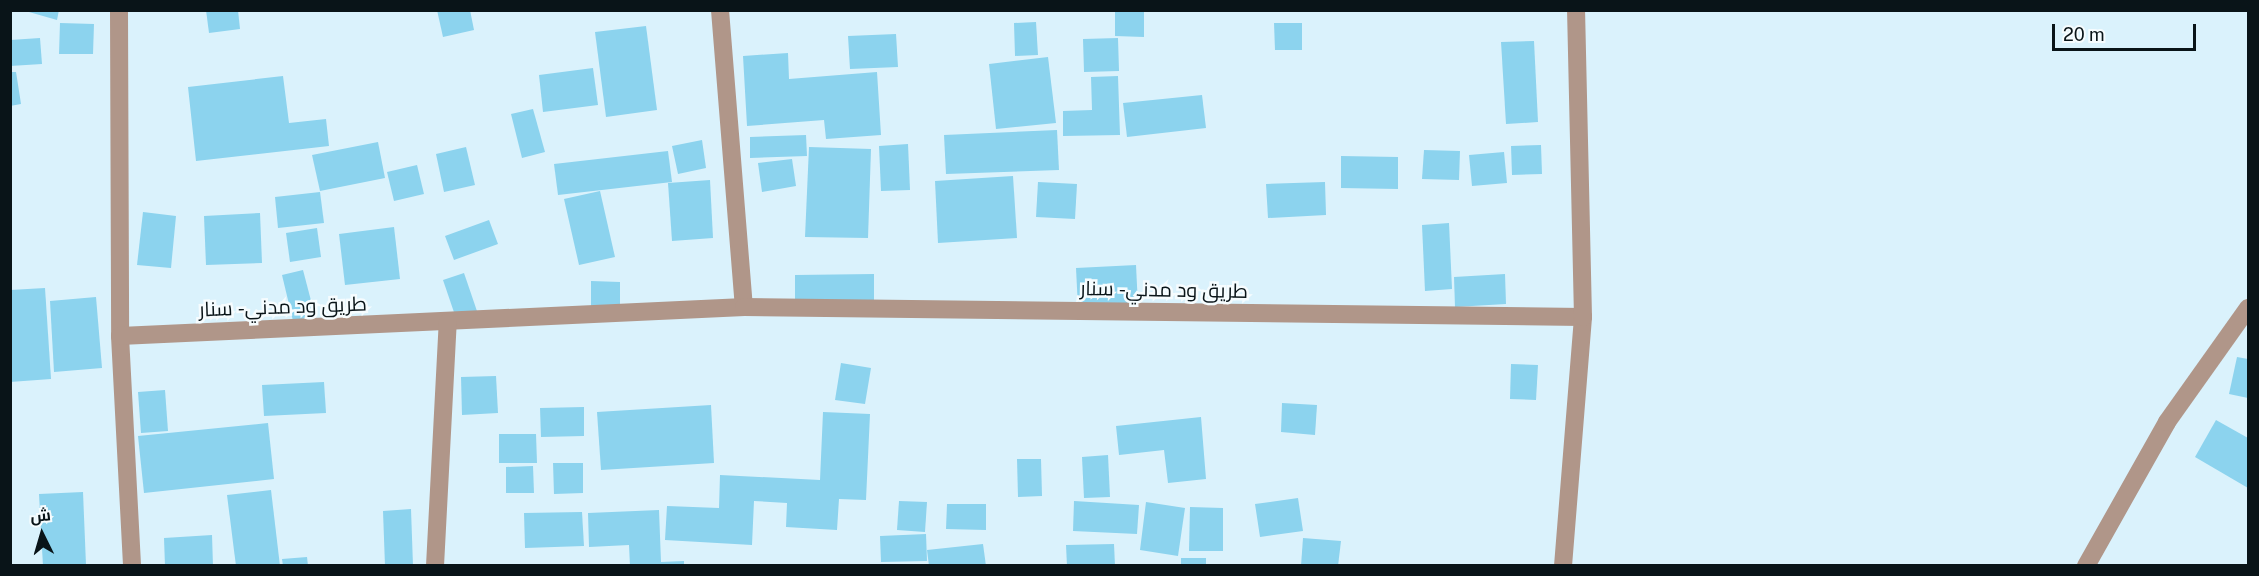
<!DOCTYPE html>
<html>
<head>
<meta charset="utf-8">
<style>
	body { margin:0 }
	#map { position:relative; width:2259px; height:576px; overflow:hidden; background:#daf2fc; font-family:"Public Sans",Cairo,sans-serif }
	div>[style] { position:absolute }
	.building>* { inset:0; background:#8cd3ee }
	.minor>* { height:18px; margin:-9px; padding:0 9px; transform-origin:9px; border-radius:9px; background:#b09689 }
	span { translate:-50% -50%; white-space:nowrap; text-align:center; line-height:1.15; -webkit-text-stroke:5px #f6fcfe; paint-order:stroke }
	.street-label { font-size:20px; color:#091418 }
	.frame { position:absolute; inset:0; border:12px solid #091418; pointer-events:none }
	.north { position:absolute; left:12px; top:504px; width:60px; height:60px; -webkit-text-stroke:4px #f6fcfe; paint-order:stroke; rotate:355deg; font-size:16px; font-weight:700; line-height:24px; text-align:center; color:#091418 }
	.north::after { content:''; display:block; margin:auto; width:21px; height:27px; background:#091418; clip-path:polygon(50% 0,100% 100%,50% 72%,0 100%) }
	.scale { position:absolute; left:2052px; top:24px; width:144px; height:27px; box-sizing:border-box; border:3px solid #091418; border-top:0; padding-left:8px; font-size:18px; line-height:21px; white-space:nowrap; color:#091418; -webkit-text-stroke:4px #f6fcfe; paint-order:stroke }
</style>
</head>
<body>
<div id="map">
	<div class="building">
		<i style="clip-path:polygon(22px 10px,59px 10px,57px 20px)"></i>
		<i style="clip-path:polygon(206px 10px,238px 10px,240px 29px,209px 33px)"></i>
		<i style="clip-path:polygon(437px 10px,470px 10px,474px 30px,443px 37px)"></i>
		<i style="clip-path:polygon(1115px 10px,1144px 10px,1144px 37px,1115px 36px)"></i>
		<i style="clip-path:polygon(1036px 22px,1038px 55px,1015px 56px,1014px 23px)"></i>
		<i style="clip-path:polygon(60px 23px,94px 24px,93px 54px,59px 54px)"></i>
		<i style="clip-path:polygon(1274px 23px,1302px 23px,1302px 50px,1275px 50px)"></i>
		<i style="clip-path:polygon(646px 26px,657px 110px,606px 117px,595px 32px)"></i>
		<i style="clip-path:polygon(896px 34px,898px 67px,850px 69px,848px 36px)"></i>
		<i style="clip-path:polygon(40px 38px,42px 64px,10px 66px,10px 40px)"></i>
		<i style="clip-path:polygon(1118px 38px,1119px 71px,1084px 72px,1083px 39px)"></i>
		<i style="clip-path:polygon(1534px 41px,1538px 122px,1506px 124px,1501px 42px)"></i>
		<i style="clip-path:polygon(788px 53px,789px 79px,877px 72px,881px 135px,826px 139px,824px 120px,747px 126px,743px 56px)"></i>
		<i style="clip-path:polygon(1048px 57px,1056px 123px,996px 129px,989px 64px)"></i>
		<i style="clip-path:polygon(593px 68px,598px 105px,543px 112px,539px 75px)"></i>
		<i style="clip-path:polygon(10px 72px,16px 72px,21px 104px,10px 106px)"></i>
		<i style="clip-path:polygon(283px 76px,289px 123px,326px 119px,329px 146px,196px 161px,188px 87px)"></i>
		<i style="clip-path:polygon(1118px 76px,1120px 135px,1063px 136px,1063px 111px,1092px 110px,1091px 77px)"></i>
		<i style="clip-path:polygon(1202px 95px,1206px 128px,1127px 137px,1123px 103px)"></i>
		<i style="clip-path:polygon(533px 109px,545px 152px,522px 158px,511px 114px)"></i>
		<i style="clip-path:polygon(1057px 130px,1059px 170px,946px 174px,944px 135px)"></i>
		<i style="clip-path:polygon(806px 135px,807px 156px,750px 158px,750px 137px)"></i>
		<i style="clip-path:polygon(702px 140px,706px 168px,678px 174px,672px 146px)"></i>
		<i style="clip-path:polygon(378px 142px,385px 178px,320px 191px,312px 155px)"></i>
		<i style="clip-path:polygon(908px 144px,910px 190px,881px 191px,879px 146px)"></i>
		<i style="clip-path:polygon(1541px 145px,1542px 174px,1512px 175px,1511px 146px)"></i>
		<i style="clip-path:polygon(466px 147px,475px 185px,444px 192px,436px 154px)"></i>
		<i style="clip-path:polygon(809px 147px,871px 149px,868px 238px,805px 237px)"></i>
		<i style="clip-path:polygon(1424px 150px,1460px 151px,1459px 180px,1422px 179px)"></i>
		<i style="clip-path:polygon(668px 151px,672px 182px,558px 195px,554px 164px)"></i>
		<i style="clip-path:polygon(1504px 152px,1507px 183px,1472px 186px,1469px 155px)"></i>
		<i style="clip-path:polygon(1341px 156px,1398px 157px,1398px 189px,1341px 188px)"></i>
		<i style="clip-path:polygon(792px 159px,796px 186px,762px 192px,758px 163px)"></i>
		<i style="clip-path:polygon(417px 165px,424px 194px,394px 201px,387px 172px)"></i>
		<i style="clip-path:polygon(1013px 176px,1017px 238px,938px 243px,935px 181px)"></i>
		<i style="clip-path:polygon(710px 180px,713px 238px,672px 241px,668px 183px)"></i>
		<i style="clip-path:polygon(1038px 182px,1077px 184px,1075px 219px,1036px 217px)"></i>
		<i style="clip-path:polygon(1325px 182px,1326px 215px,1268px 218px,1266px 184px)"></i>
		<i style="clip-path:polygon(600px 191px,615px 257px,579px 265px,564px 199px)"></i>
		<i style="clip-path:polygon(320px 192px,324px 223px,278px 228px,275px 197px)"></i>
		<i style="clip-path:polygon(143px 212px,176px 216px,171px 268px,137px 265px)"></i>
		<i style="clip-path:polygon(260px 213px,262px 263px,206px 265px,204px 216px)"></i>
		<i style="clip-path:polygon(489px 220px,498px 244px,454px 260px,445px 236px)"></i>
		<i style="clip-path:polygon(1449px 223px,1452px 289px,1425px 291px,1422px 225px)"></i>
		<i style="clip-path:polygon(394px 227px,400px 279px,345px 285px,339px 234px)"></i>
		<i style="clip-path:polygon(317px 228px,321px 257px,290px 262px,286px 233px)"></i>
		<i style="clip-path:polygon(1136px 265px,1138px 306px,1078px 308px,1076px 268px)"></i>
		<i style="clip-path:polygon(303px 270px,315px 316px,293px 321px,282px 275px)"></i>
		<i style="clip-path:polygon(464px 273px,479px 317px,458px 324px,443px 280px)"></i>
		<i style="clip-path:polygon(874px 274px,874px 302px,795px 304px,795px 275px)"></i>
		<i style="clip-path:polygon(1505px 274px,1506px 304px,1455px 307px,1454px 277px)"></i>
		<i style="clip-path:polygon(591px 281px,620px 282px,620px 317px,591px 317px)"></i>
		<i style="clip-path:polygon(45px 288px,51px 379px,10px 382px,10px 290px)"></i>
		<i style="clip-path:polygon(96px 297px,102px 368px,54px 372px,50px 301px)"></i>
		<i style="clip-path:polygon(2237px 357px,2248px 359px,2248px 398px,2229px 394px)"></i>
		<i style="clip-path:polygon(841px 363px,871px 368px,865px 404px,835px 400px)"></i>
		<i style="clip-path:polygon(1511px 364px,1538px 365px,1536px 400px,1510px 399px)"></i>
		<i style="clip-path:polygon(496px 376px,498px 413px,462px 415px,461px 377px)"></i>
		<i style="clip-path:polygon(324px 382px,326px 413px,264px 416px,262px 385px)"></i>
		<i style="clip-path:polygon(165px 390px,168px 431px,141px 433px,138px 392px)"></i>
		<i style="clip-path:polygon(1282px 403px,1317px 405px,1315px 435px,1281px 432px)"></i>
		<i style="clip-path:polygon(711px 405px,714px 463px,601px 470px,597px 412px)"></i>
		<i style="clip-path:polygon(584px 407px,584px 436px,541px 437px,540px 408px)"></i>
		<i style="clip-path:polygon(823px 412px,870px 414px,866px 500px,839px 499px,837px 530px,786px 527px,787px 503px,754px 501px,752px 545px,665px 540px,667px 506px,719px 508px,720px 475px,820px 480px)"></i>
		<i style="clip-path:polygon(1201px 417px,1206px 479px,1168px 483px,1164px 450px,1119px 455px,1116px 426px)"></i>
		<i style="clip-path:polygon(2216px 420px,2248px 438px,2248px 488px,2195px 457px)"></i>
		<i style="clip-path:polygon(268px 423px,274px 479px,144px 493px,138px 436px)"></i>
		<i style="clip-path:polygon(499px 434px,536px 434px,537px 463px,499px 463px)"></i>
		<i style="clip-path:polygon(1108px 455px,1110px 497px,1084px 498px,1082px 457px)"></i>
		<i style="clip-path:polygon(1017px 459px,1041px 459px,1042px 496px,1018px 497px)"></i>
		<i style="clip-path:polygon(553px 463px,583px 463px,583px 493px,554px 494px)"></i>
		<i style="clip-path:polygon(533px 466px,534px 493px,506px 493px,506px 467px)"></i>
		<i style="clip-path:polygon(271px 490px,280px 566px,236px 566px,227px 495px)"></i>
		<i style="clip-path:polygon(83px 492px,86px 565px,43px 566px,39px 494px)"></i>
		<i style="clip-path:polygon(1298px 498px,1303px 531px,1260px 537px,1255px 504px)"></i>
		<i style="clip-path:polygon(899px 501px,927px 502px,925px 532px,897px 530px)"></i>
		<i style="clip-path:polygon(1074px 501px,1139px 505px,1137px 534px,1073px 531px)"></i>
		<i style="clip-path:polygon(1146px 502px,1185px 508px,1178px 556px,1140px 550px)"></i>
		<i style="clip-path:polygon(947px 504px,986px 504px,986px 530px,946px 529px)"></i>
		<i style="clip-path:polygon(1190px 507px,1223px 508px,1223px 551px,1189px 551px)"></i>
		<i style="clip-path:polygon(411px 509px,413px 566px,385px 566px,383px 511px)"></i>
		<i style="clip-path:polygon(659px 510px,661px 562px,684px 561px,684px 566px,630px 566px,629px 545px,589px 547px,588px 513px)"></i>
		<i style="clip-path:polygon(582px 512px,584px 546px,525px 548px,524px 513px)"></i>
		<i style="clip-path:polygon(926px 534px,927px 561px,881px 562px,880px 536px)"></i>
		<i style="clip-path:polygon(212px 535px,213px 566px,165px 566px,164px 538px)"></i>
		<i style="clip-path:polygon(1303px 538px,1341px 541px,1338px 566px,1301px 566px)"></i>
		<i style="clip-path:polygon(983px 544px,986px 566px,929px 566px,927px 550px)"></i>
		<i style="clip-path:polygon(1114px 544px,1115px 566px,1067px 566px,1066px 545px)"></i>
		<i style="clip-path:polygon(307px 557px,308px 566px,283px 566px,282px 559px)"></i>
		<i style="clip-path:polygon(1181px 558px,1206px 558px,1206px 566px,1181px 566px)"></i>
	</div>
	<div class="minor">
		<i style="left:119px;top:10px;width:326px;rotate:89.8deg"></i>
		<i style="left:120px;top:336px;width:230px;rotate:87deg"></i>
		<i style="left:720px;top:10px;width:298px;rotate:85.4deg"></i>
		<i style="left:120px;top:336px;width:625px;rotate:-2.66deg"></i>
		<i style="left:744px;top:307px;width:839px;rotate:0.68deg"></i>
		<i style="left:435px;top:566px;width:244px;rotate:-87deg"></i>
		<i style="left:1563px;top:566px;width:250px;rotate:-85.4deg"></i>
		<i style="left:1583px;top:317px;width:307px;rotate:-91.3deg"></i>
		<i style="left:2086px;top:566px;width:165px;rotate:-60.6deg"></i>
		<i style="left:2167px;top:422px;width:140px;rotate:-54.6deg"></i>
	</div>
	<div class="street-label">
		<span style="left:1164px;top:290px;rotate:1deg">طريق ود مدني - سنار</span>
		<span style="left:283px;top:307px;rotate:-2deg">طريق ود مدني - سنار</span>
	</div>
	<div class="frame"></div>
	<div class="north">ش</div>
	<div class="scale">20 m</div>
</div>
</body>
</html>
